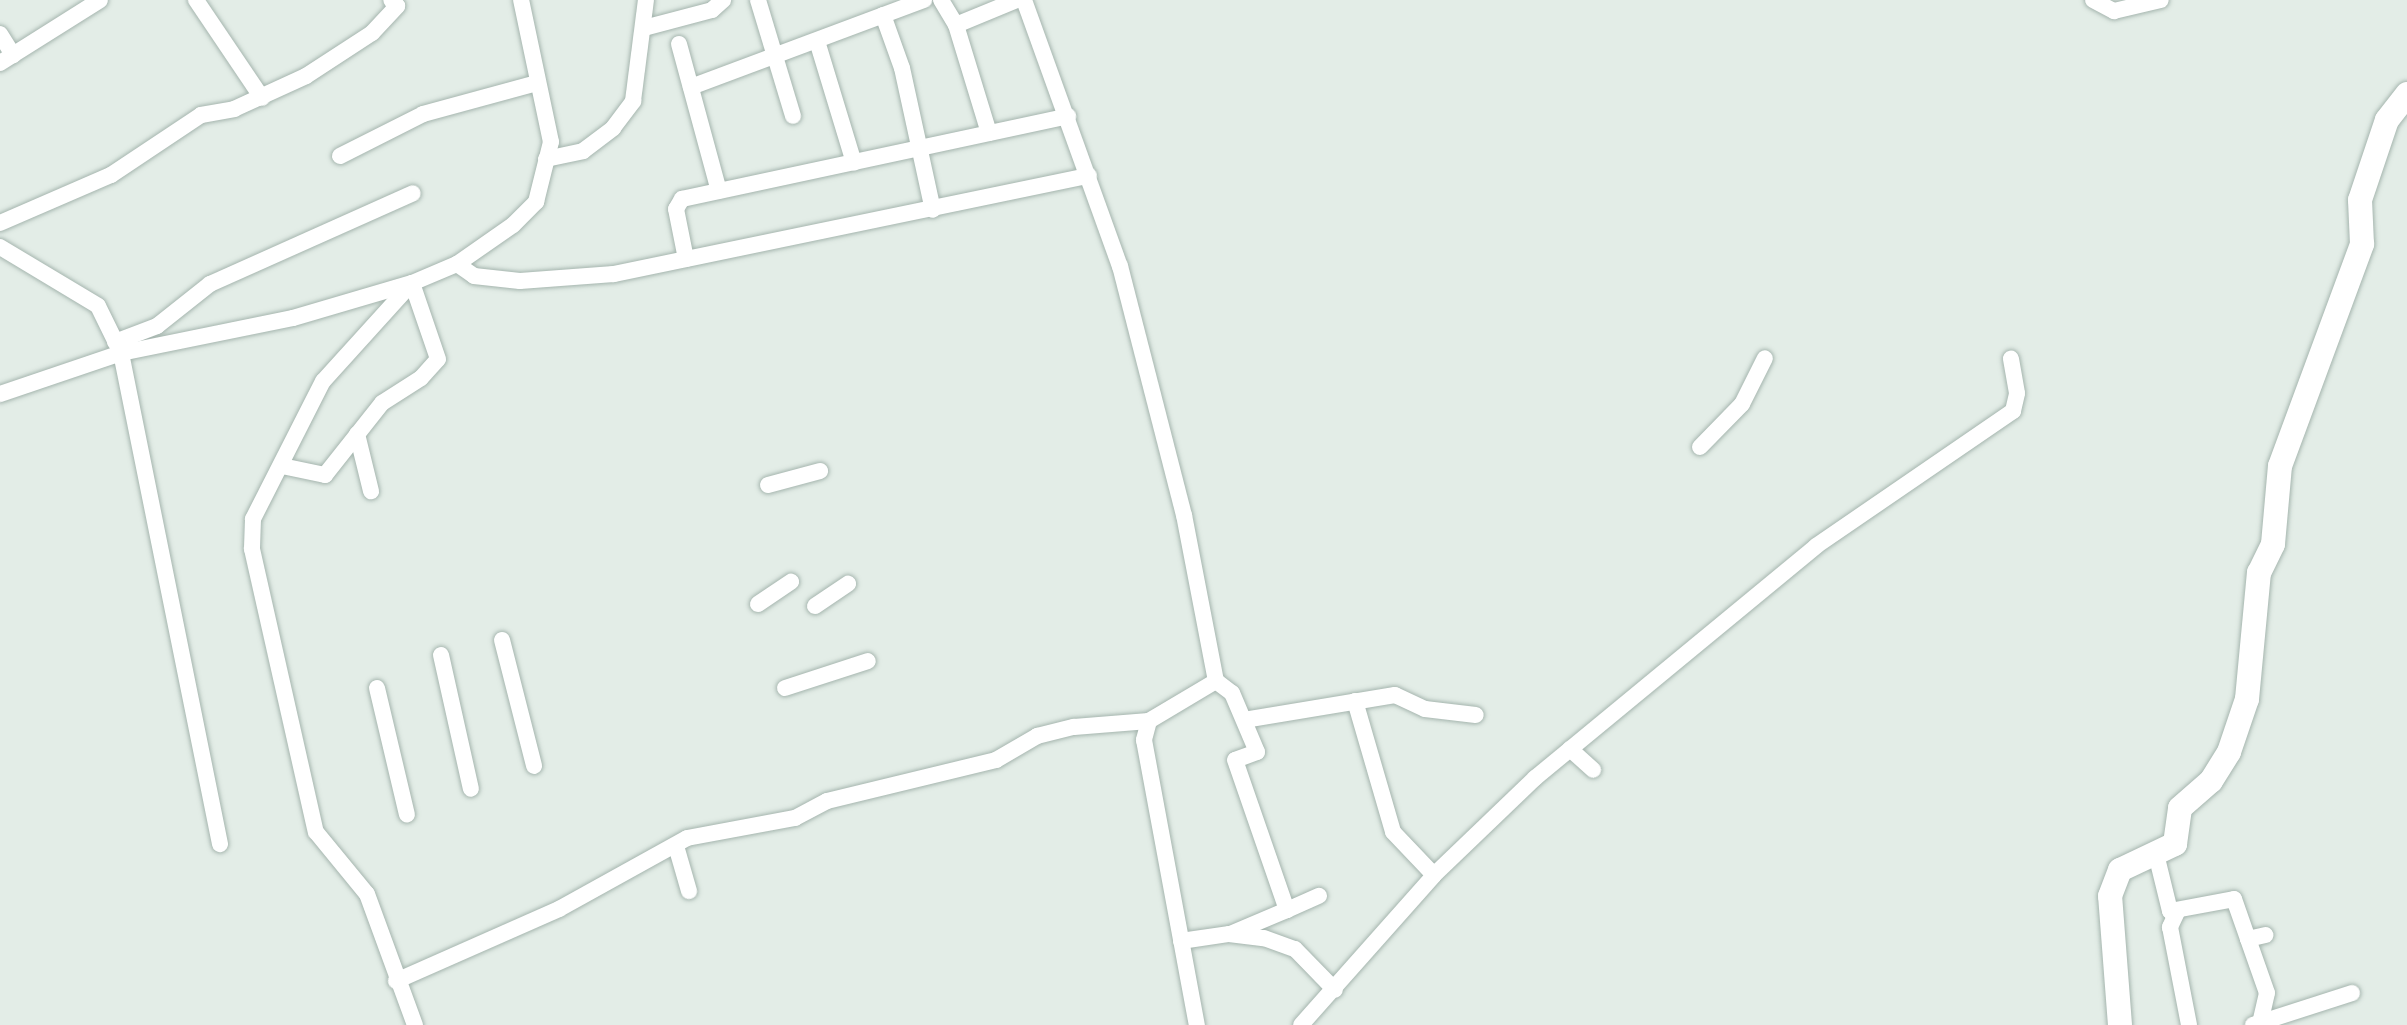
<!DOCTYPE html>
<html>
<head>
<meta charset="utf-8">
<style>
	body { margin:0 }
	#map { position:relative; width:2407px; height:1025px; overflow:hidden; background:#e3ede7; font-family:"Asap Condensed",sans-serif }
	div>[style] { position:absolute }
	.roads { filter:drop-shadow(0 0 2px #a5b5ae) drop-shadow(0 0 2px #a5b5ae) }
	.street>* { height:16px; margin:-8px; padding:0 8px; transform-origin:8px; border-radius:8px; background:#fff }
	.secondary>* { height:24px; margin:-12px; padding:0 12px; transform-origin:12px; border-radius:12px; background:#fff }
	span { translate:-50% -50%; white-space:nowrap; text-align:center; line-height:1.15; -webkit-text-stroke:6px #f3f9f6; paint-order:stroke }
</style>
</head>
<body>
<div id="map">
	<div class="roads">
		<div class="street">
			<i style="left:196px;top:0;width:118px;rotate:56deg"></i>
			<i style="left:758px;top:0;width:121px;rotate:73.2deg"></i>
			<i style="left:941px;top:0;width:29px;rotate:59deg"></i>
			<i style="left:956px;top:25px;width:66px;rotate:-22.3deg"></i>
			<i style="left:1024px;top:0;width:283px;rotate:70.2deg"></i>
			<i style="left:1120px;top:266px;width:257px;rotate:75.6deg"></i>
			<i style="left:1184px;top:515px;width:169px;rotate:79.1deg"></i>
			<i style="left:1216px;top:681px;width:78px;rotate:149.2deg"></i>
			<i style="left:1149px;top:721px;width:20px;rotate:105deg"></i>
			<i style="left:1144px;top:740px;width:290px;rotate:79.5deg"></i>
			<i style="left:2093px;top:0;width:24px;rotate:28deg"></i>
			<i style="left:2114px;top:11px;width:48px;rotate:-13.2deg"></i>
			<i style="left:883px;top:15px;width:56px;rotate:70.3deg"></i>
			<i style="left:902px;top:68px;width:145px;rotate:77.7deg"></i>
			<i style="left:956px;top:25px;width:113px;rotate:73deg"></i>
			<i style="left:644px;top:28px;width:70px;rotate:-14.8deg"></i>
			<i style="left:712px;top:10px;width:15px;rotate:-42deg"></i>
			<i style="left:0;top:34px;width:25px;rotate:58deg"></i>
			<i style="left:817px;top:41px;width:127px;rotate:73.1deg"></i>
			<i style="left:679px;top:44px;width:152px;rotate:74.8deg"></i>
			<i style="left:0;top:63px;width:118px;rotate:-32.2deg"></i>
			<i style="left:691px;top:87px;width:249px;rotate:-20.5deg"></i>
			<i style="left:340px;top:156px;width:93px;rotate:-26.8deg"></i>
			<i style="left:423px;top:114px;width:118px;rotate:-15.2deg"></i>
			<i style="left:546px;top:159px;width:38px;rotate:-12deg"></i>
			<i style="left:583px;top:151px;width:38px;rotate:-37deg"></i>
			<i style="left:613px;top:128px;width:34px;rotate:-53deg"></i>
			<i style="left:633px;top:101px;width:102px;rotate:-82.7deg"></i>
			<i style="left:0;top:223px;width:121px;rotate:-23.4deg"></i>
			<i style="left:111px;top:175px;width:108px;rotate:-33.7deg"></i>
			<i style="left:201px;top:115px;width:34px;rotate:-10deg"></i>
			<i style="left:234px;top:109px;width:79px;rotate:-24.6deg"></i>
			<i style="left:306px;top:76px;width:79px;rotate:-33.1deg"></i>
			<i style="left:372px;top:33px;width:37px;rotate:-47deg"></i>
			<i style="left:397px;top:6px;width:8px;rotate:-135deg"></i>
			<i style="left:0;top:247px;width:114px;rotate:31deg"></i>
			<i style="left:98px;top:306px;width:52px;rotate:63.9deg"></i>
			<i style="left:121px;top:353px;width:501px;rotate:78.6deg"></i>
			<i style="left:686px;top:259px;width:51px;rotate:-101.3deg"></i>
			<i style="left:676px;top:209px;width:12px;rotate:-59deg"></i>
			<i style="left:682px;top:199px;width:395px;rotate:-12.1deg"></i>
			<i style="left:457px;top:264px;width:21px;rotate:35deg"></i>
			<i style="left:474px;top:276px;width:46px;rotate:6.2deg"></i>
			<i style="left:520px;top:281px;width:94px;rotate:-4.3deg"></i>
			<i style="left:614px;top:274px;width:485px;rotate:-11.7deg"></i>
			<i style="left:115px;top:342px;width:45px;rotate:-20.9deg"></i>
			<i style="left:157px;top:326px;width:68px;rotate:-38.4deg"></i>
			<i style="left:210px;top:284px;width:222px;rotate:-24.1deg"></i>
			<i style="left:0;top:394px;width:128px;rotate:-18.7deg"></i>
			<i style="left:121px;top:353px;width:176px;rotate:-11.5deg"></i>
			<i style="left:293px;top:318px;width:124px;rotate:-16.4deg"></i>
			<i style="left:412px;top:283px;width:49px;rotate:-22.9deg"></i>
			<i style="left:457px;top:264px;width:68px;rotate:-34.9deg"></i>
			<i style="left:513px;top:225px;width:33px;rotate:-45deg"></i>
			<i style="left:536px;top:202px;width:62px;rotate:-76deg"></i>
			<i style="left:551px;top:142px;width:145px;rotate:-101.9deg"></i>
			<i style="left:357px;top:434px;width:59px;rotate:76.2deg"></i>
			<i style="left:1700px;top:447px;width:60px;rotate:-45.7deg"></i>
			<i style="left:1742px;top:404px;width:51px;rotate:-63.4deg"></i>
			<i style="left:282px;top:466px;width:44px;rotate:11.8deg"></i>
			<i style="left:325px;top:475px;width:92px;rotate:-51.6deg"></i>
			<i style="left:382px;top:403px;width:46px;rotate:-32.7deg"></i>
			<i style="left:421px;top:378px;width:25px;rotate:-48deg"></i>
			<i style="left:438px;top:359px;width:80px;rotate:-108.9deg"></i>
			<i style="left:412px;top:283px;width:132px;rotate:132.2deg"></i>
			<i style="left:323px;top:381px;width:155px;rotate:116.9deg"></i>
			<i style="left:253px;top:519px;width:30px;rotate:92deg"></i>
			<i style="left:252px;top:549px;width:290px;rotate:77.3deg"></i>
			<i style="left:316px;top:832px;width:80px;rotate:50.6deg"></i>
			<i style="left:367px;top:894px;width:140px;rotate:69.9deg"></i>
			<i style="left:768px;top:485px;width:54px;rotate:-15.1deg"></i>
			<i style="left:758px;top:604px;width:40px;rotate:-34deg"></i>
			<i style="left:815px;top:606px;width:40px;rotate:-34deg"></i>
			<i style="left:502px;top:640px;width:130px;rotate:75.7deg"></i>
			<i style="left:441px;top:655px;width:137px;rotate:77.4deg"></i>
			<i style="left:1216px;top:681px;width:20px;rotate:37deg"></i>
			<i style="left:1232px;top:693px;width:64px;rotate:67deg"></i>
			<i style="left:1257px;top:752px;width:23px;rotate:160deg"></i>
			<i style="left:1235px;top:760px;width:159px;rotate:70.9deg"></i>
			<i style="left:1287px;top:910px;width:35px;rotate:-24deg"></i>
			<i style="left:377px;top:688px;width:130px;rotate:76.7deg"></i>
			<i style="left:785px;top:688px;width:87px;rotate:-18deg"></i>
			<i style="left:1355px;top:701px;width:136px;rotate:73.8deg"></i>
			<i style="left:1393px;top:832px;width:59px;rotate:46.4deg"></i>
			<i style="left:1244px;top:720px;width:153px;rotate:-9.4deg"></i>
			<i style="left:1395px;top:695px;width:33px;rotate:25deg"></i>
			<i style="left:1425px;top:709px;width:51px;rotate:6.7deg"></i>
			<i style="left:1570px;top:749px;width:31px;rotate:42deg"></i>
			<i style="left:676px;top:846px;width:47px;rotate:73.9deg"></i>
			<i style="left:2156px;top:854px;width:59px;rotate:76.2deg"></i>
			<i style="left:2170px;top:911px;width:65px;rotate:-10.6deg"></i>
			<i style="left:2234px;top:899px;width:42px;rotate:70.7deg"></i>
			<i style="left:2248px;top:939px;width:18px;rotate:-13deg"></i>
			<i style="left:2177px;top:912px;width:17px;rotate:115deg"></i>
			<i style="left:2170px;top:927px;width:100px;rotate:79deg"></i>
			<i style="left:1230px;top:934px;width:62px;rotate:-22.8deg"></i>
			<i style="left:2248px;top:939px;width:57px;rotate:70.6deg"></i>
			<i style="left:2267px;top:993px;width:31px;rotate:103deg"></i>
			<i style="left:1181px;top:941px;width:49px;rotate:-8.3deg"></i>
			<i style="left:1229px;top:934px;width:35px;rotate:7deg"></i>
			<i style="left:1264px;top:938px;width:33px;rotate:20deg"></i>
			<i style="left:1295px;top:949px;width:57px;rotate:45.7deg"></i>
			<i style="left:396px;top:981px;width:178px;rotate:-23.8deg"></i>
			<i style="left:559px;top:909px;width:146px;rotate:-29deg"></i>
			<i style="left:687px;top:838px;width:110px;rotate:-10.5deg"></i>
			<i style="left:795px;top:818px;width:36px;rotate:-28deg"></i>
			<i style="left:827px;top:801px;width:174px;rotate:-13.6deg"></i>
			<i style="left:996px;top:760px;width:48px;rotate:-30.3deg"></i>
			<i style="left:1037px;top:736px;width:38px;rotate:-14deg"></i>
			<i style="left:1074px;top:727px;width:75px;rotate:-4.6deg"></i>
			<i style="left:1301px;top:1025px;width:200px;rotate:-48.4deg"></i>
			<i style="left:1434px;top:875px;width:140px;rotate:-43.8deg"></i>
			<i style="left:1535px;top:778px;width:364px;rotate:-39.5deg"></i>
			<i style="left:1816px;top:546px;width:239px;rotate:-34.4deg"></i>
			<i style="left:2013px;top:411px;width:18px;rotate:-77deg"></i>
			<i style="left:2017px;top:393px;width:35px;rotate:-100deg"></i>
			<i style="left:2253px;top:1025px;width:104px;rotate:-17.9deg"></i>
		</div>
		<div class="secondary">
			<i style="left:2120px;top:1025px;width:129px;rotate:-94.4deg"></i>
			<i style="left:2110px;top:896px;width:28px;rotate:-69deg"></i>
			<i style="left:2120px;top:870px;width:61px;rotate:-25.3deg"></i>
			<i style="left:2175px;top:844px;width:36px;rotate:-82deg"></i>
			<i style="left:2180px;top:808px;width:41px;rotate:-41.1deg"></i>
			<i style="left:2211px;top:781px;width:34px;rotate:-58deg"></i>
			<i style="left:2229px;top:752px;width:56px;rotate:-71.2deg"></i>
			<i style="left:2247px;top:699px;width:127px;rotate:-84.6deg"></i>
			<i style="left:2259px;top:573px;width:32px;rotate:-64deg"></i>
			<i style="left:2273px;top:544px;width:78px;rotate:-84.9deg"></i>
			<i style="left:2280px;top:466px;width:237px;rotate:-69.7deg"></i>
			<i style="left:2362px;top:244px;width:44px;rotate:-92.6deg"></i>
			<i style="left:2360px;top:200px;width:84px;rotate:-71.4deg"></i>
			<i style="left:2387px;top:120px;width:33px;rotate:-52deg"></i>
		</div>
	</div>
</div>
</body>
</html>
